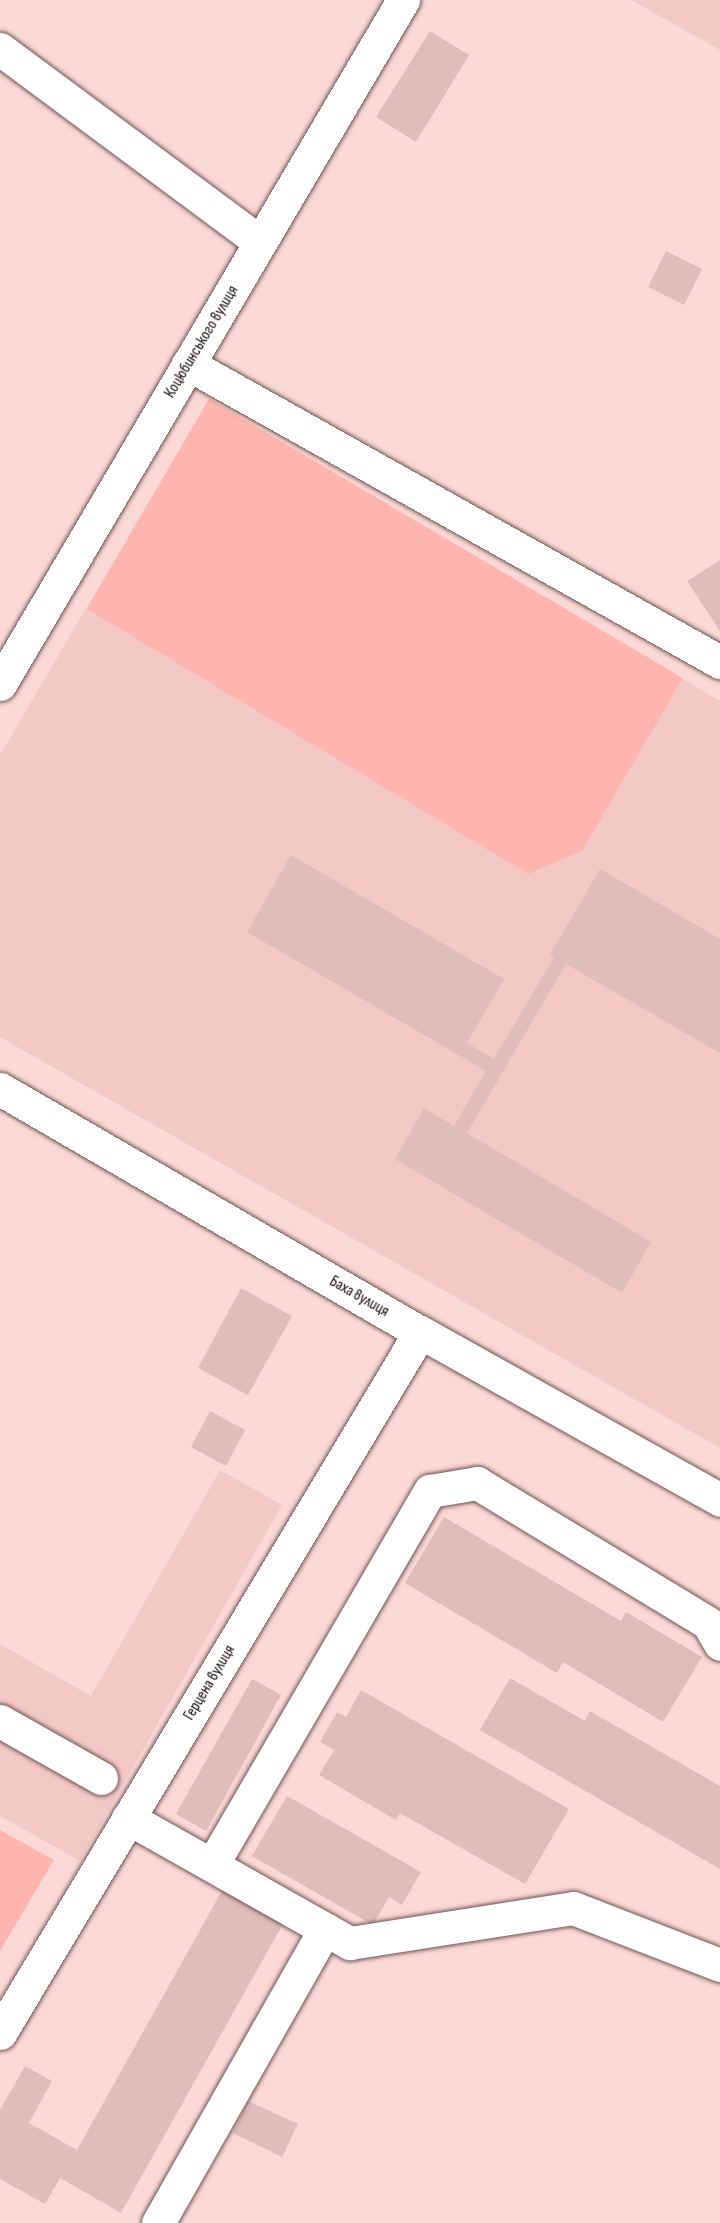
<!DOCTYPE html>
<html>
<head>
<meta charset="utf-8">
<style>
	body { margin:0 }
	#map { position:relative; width:720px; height:2223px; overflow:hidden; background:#fbd9d6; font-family:"Sofia Sans Condensed",sans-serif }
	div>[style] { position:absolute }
	.built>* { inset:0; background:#f3c9c6 }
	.green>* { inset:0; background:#feb5af }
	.building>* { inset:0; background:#debdba }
	.roads { filter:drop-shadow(0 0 2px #705351) drop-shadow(0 0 2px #705351) }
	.minor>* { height:33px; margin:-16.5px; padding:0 16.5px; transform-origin:16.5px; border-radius:16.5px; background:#fff }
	span { translate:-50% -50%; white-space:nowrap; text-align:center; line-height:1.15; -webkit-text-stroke:6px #fff; paint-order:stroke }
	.street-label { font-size:16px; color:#130908 }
</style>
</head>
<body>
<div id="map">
	<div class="built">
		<i style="clip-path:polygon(631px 0,720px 0,720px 50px)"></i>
		<i style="clip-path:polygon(209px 399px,720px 701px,720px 1448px,0 1037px,0 755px)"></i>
		<i style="clip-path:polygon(220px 1470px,282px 1505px,80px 1861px,0 1816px,0 1644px,91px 1696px)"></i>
	</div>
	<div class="green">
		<i style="clip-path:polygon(209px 399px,683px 678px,582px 851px,528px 874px,87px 609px)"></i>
		<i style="clip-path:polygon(0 1830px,54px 1860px,0 1951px)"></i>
	</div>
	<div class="building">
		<i style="clip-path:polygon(430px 31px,469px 55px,416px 142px,376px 117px)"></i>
		<i style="clip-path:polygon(666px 251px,702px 269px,684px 305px,648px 287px)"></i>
		<i style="clip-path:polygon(720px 560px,720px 631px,687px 581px)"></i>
		<i style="clip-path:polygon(291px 855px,504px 979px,467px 1043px,494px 1059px,554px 957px,550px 955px,600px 869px,720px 939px,720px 1053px,566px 964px,467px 1133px,651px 1242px,622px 1293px,395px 1159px,424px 1108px,454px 1126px,486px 1071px,247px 932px)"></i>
		<i style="clip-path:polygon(241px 1288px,292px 1316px,248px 1395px,198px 1368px)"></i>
		<i style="clip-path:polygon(210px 1411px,245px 1430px,226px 1466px,191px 1447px)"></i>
		<i style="clip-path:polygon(444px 1517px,621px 1621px,626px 1612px,702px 1657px,663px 1722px,563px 1662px,557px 1673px,405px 1583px)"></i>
		<i style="clip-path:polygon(510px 1678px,585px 1721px,590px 1711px,720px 1786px,720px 1869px,480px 1730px)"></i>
		<i style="clip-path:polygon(252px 1679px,281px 1695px,206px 1831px,176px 1814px)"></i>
		<i style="clip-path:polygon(361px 1690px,569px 1809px,525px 1884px,400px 1813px,396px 1820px,319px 1775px,334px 1750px,320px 1742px,337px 1712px,346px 1717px)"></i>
		<i style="clip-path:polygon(287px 1796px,421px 1872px,402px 1905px,389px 1897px,373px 1925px,252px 1856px)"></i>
		<i style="clip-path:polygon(223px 1889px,284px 1922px,121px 2213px,60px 2178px,45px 2204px,0 2179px,0 2110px,25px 2066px,52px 2081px,29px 2123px,77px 2150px)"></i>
		<i style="clip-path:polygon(248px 2101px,298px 2124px,282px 2157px,233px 2133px)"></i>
	</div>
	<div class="roads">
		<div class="minor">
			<i style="left:0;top:49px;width:324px;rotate:36.6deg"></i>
			<i style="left:188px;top:364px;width:610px;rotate:29.26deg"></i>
			<i style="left:0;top:684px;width:794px;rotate:-59.49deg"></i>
			<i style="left:0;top:1089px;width:485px;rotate:30.1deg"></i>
			<i style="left:420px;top:1332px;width:344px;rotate:29.2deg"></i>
			<i style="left:0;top:1721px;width:116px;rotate:29.4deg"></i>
			<i style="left:128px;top:1818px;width:255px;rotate:29.4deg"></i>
			<i style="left:350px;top:1943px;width:226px;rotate:-8.9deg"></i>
			<i style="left:573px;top:1908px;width:158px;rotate:21.2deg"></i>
			<i style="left:212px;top:1865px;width:433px;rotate:-59.8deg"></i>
			<i style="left:430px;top:1491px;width:48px;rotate:-9.7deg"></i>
			<i style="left:477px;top:1483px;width:270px;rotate:31.2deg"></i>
			<i style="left:708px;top:1623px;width:24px;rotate:60deg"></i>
			<i style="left:0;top:2033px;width:817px;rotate:-59.07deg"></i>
			<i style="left:158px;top:2223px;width:338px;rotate:-60.4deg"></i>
		</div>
	</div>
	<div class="street-label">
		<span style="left:202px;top:342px;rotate:-59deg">Коцюбинського вулиця</span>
		<span style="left:359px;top:1297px;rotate:30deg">Баха вулиця</span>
		<span style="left:210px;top:1683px;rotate:-59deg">Герцена вулиця</span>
	</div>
</div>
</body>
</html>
